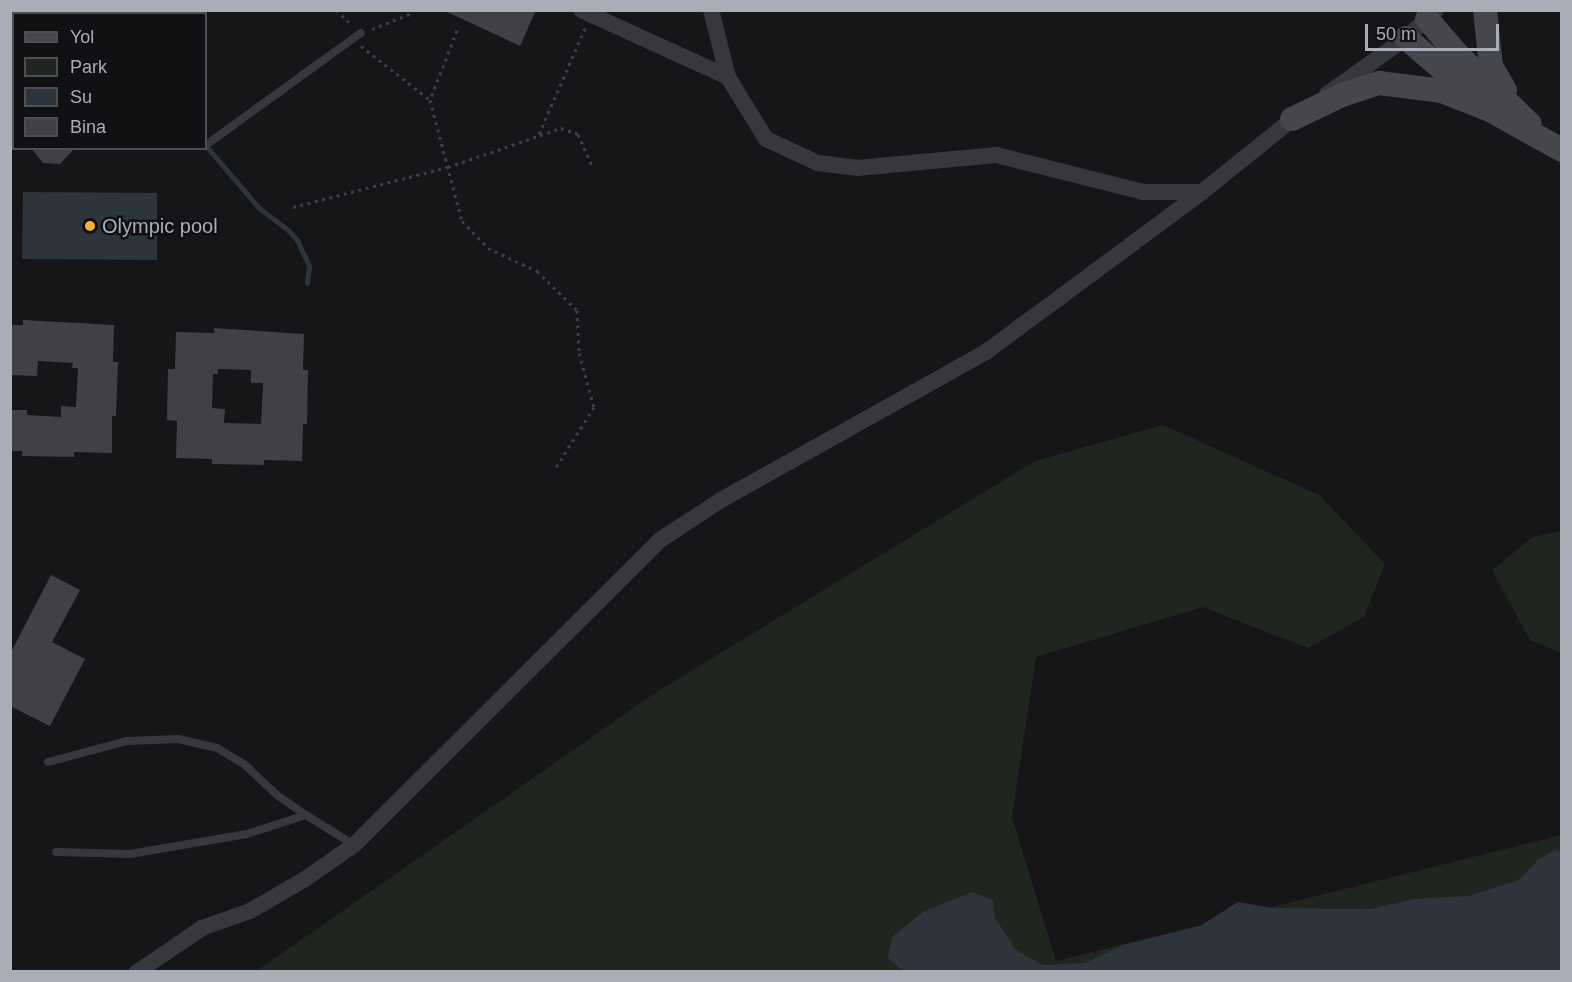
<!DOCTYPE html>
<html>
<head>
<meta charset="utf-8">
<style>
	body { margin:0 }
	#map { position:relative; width:1572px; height:982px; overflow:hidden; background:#161618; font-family:Helvetica,sans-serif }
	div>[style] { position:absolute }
	.green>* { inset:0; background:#1e261f }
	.water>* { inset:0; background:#2c353c }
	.stream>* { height:5px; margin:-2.5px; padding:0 2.5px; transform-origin:2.5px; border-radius:2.5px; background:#2c353c }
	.building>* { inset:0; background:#404145 }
	.path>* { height:3px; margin-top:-1.5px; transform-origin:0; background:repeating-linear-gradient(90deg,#3d3f44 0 3px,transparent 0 7.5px) }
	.lane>* { height:8px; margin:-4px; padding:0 4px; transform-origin:4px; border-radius:4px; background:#37383d }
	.street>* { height:16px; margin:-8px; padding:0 8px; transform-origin:8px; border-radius:8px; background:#37383d }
	.secondary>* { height:24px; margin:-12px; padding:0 12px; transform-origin:12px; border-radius:12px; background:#45474d }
	.dots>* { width:16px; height:16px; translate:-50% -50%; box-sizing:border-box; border:3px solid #111113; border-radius:50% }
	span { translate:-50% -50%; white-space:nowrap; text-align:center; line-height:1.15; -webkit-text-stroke:5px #111113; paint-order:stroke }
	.poi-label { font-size:20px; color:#a8adb8 }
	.left { translate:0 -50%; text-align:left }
	.frame { position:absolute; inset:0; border:12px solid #a8adb8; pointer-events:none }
	.legend { position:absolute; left:12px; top:12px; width:195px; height:138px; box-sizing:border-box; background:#111113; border:2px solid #4d4f55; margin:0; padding:8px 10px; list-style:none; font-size:18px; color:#a8adb8 }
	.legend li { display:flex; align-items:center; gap:12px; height:30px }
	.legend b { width:30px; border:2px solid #4d4f55 }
	.scale { position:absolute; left:1365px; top:24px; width:134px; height:27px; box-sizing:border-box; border:3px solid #a8adb8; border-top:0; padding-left:8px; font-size:18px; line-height:21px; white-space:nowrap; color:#a8adb8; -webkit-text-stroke:4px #111113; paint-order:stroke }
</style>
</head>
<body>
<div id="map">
	<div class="green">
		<i style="clip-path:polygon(1163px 425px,1319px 495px,1385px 564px,1364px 617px,1308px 648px,1203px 607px,1036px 657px,1012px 817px,1056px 961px,1561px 835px,1561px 971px,255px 972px,655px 693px,1035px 461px)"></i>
		<i style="clip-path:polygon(1561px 531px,1562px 531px,1561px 653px,1530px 640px,1492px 570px,1533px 537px)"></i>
	</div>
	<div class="water">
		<i style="clip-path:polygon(23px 192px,157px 193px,157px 260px,22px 259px)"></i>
		<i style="clip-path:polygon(1556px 850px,1562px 852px,1561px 971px,905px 972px,888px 958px,892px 937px,923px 912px,972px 892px,993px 900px,995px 918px,1016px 950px,1043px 965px,1085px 963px,1123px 945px,1200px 926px,1238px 902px,1272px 908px,1371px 909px,1414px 899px,1469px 896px,1519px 880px,1539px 859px)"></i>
	</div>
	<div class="stream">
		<i style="left:89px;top:10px;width:5px;rotate:53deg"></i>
		<i style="left:206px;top:146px;width:82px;rotate:49.5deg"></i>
		<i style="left:259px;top:208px;width:36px;rotate:37deg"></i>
		<i style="left:288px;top:230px;width:13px;rotate:48deg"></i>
		<i style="left:297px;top:240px;width:29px;rotate:65deg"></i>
		<i style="left:309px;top:266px;width:17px;rotate:97deg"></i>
	</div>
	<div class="building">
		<i style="clip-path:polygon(443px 10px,536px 10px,520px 46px)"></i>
		<i style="clip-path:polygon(31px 148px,75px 148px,60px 164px,43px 163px)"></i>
		<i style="clip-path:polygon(23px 320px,114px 325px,113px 362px,118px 362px,116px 416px,112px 416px,112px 453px,74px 452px,74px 457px,22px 456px,22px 451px,10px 451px,10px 410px,27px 410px,27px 415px,61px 417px,61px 406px,76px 407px,78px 368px,72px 368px,73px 363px,38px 361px,37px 376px,10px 375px,10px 325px,23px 325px)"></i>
		<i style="clip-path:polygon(evenodd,214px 328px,304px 334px,303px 370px,308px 370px,307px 424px,303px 424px,302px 461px,264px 460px,264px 465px,212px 464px,212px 459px,176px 458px,177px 421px,167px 420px,168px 369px,175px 369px,176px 332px,214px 333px,214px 328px,218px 369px,251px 370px,251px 383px,263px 383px,261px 424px,224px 423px,225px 409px,212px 408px,213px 374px,218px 374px,218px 369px)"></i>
		<i style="clip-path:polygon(51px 575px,80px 590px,52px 642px,85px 659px,50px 726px,10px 706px,10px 654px)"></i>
	</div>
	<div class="path">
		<i style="left:336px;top:10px;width:22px;rotate:43deg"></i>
		<i style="left:372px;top:29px;width:43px;rotate:-21.8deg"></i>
		<i style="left:457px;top:30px;width:75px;rotate:111.1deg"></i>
		<i style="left:430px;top:100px;width:125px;rotate:75.2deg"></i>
		<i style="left:462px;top:221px;width:37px;rotate:46deg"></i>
		<i style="left:488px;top:248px;width:54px;rotate:25.1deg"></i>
		<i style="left:537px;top:271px;width:56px;rotate:44.3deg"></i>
		<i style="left:577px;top:310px;width:43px;rotate:87.3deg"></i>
		<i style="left:579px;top:353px;width:56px;rotate:74.5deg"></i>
		<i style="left:594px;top:407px;width:73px;rotate:122.2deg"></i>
		<i style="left:361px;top:46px;width:88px;rotate:38deg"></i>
		<i style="left:539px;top:134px;width:116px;rotate:-66.5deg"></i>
		<i style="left:293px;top:207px;width:160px;rotate:-14.5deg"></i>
		<i style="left:448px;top:167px;width:120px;rotate:-19deg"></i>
		<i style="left:561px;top:128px;width:18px;rotate:19deg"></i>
		<i style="left:578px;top:134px;width:36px;rotate:66deg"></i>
	</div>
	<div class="lane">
		<i style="left:206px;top:145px;width:191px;rotate:-35.9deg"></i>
		<i style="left:48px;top:762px;width:82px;rotate:-14.9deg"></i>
		<i style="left:127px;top:741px;width:51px;rotate:-2.2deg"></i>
		<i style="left:178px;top:739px;width:40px;rotate:13deg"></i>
		<i style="left:217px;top:748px;width:33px;rotate:31deg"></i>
		<i style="left:245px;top:765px;width:44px;rotate:43.2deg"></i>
		<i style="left:277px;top:795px;width:35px;rotate:35deg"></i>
		<i style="left:306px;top:815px;width:62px;rotate:162.1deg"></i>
		<i style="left:247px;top:834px;width:119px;rotate:170.3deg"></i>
		<i style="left:130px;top:854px;width:74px;rotate:-178.5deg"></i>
		<i style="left:306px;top:815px;width:57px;rotate:32deg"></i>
	</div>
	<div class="street">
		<i style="left:581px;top:10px;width:162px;rotate:24.5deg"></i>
		<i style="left:711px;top:10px;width:69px;rotate:75.8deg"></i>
		<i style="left:728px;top:77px;width:73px;rotate:58.5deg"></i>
		<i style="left:766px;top:139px;width:57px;rotate:24.8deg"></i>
		<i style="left:818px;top:163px;width:39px;rotate:7deg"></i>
		<i style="left:857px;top:168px;width:140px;rotate:-5.3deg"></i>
		<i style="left:996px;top:155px;width:152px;rotate:14.1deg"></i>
		<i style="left:1143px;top:192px;width:59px"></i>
		<i style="left:1327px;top:94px;width:97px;rotate:-35.3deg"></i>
		<i style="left:1406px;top:38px;width:41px;rotate:-43deg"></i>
		<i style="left:137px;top:972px;width:78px;rotate:-34.1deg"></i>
		<i style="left:202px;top:928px;width:51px;rotate:-19.5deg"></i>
		<i style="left:250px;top:911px;width:64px;rotate:-30.2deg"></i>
		<i style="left:305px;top:879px;width:60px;rotate:-34.8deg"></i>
		<i style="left:354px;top:845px;width:432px;rotate:-44.9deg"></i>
		<i style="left:660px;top:540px;width:73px;rotate:-33.3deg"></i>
		<i style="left:721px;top:500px;width:304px;rotate:-29.2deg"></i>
		<i style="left:986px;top:352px;width:269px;rotate:-36.5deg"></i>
		<i style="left:1202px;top:192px;width:124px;rotate:-38.8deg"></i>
	</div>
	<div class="secondary">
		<i style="left:1485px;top:10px;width:56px;rotate:83.9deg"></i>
		<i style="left:1491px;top:66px;width:28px;rotate:60deg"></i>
		<i style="left:1427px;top:19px;width:49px;rotate:49.1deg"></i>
		<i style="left:1459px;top:56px;width:98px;rotate:43.8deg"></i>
		<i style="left:1406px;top:38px;width:94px;rotate:40.7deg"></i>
		<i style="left:1292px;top:119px;width:55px;rotate:-25.6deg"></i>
		<i style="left:1342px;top:95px;width:39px;rotate:-18deg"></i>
		<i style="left:1379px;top:83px;width:64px;rotate:7.2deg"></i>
		<i style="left:1442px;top:91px;width:52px;rotate:21.6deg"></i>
		<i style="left:1490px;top:110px;width:82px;rotate:29.1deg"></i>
	</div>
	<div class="dots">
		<i style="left:90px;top:226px;background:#f2b134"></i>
	</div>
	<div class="poi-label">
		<span class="left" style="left:102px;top:226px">Olympic pool</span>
	</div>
	<div class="frame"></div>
	<ul class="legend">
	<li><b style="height:8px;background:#45474d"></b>Yol</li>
	<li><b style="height:16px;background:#1e261f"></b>Park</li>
	<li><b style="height:16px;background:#2c353c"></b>Su</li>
	<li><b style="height:16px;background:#404145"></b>Bina</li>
	</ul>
	<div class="scale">50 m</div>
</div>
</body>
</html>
